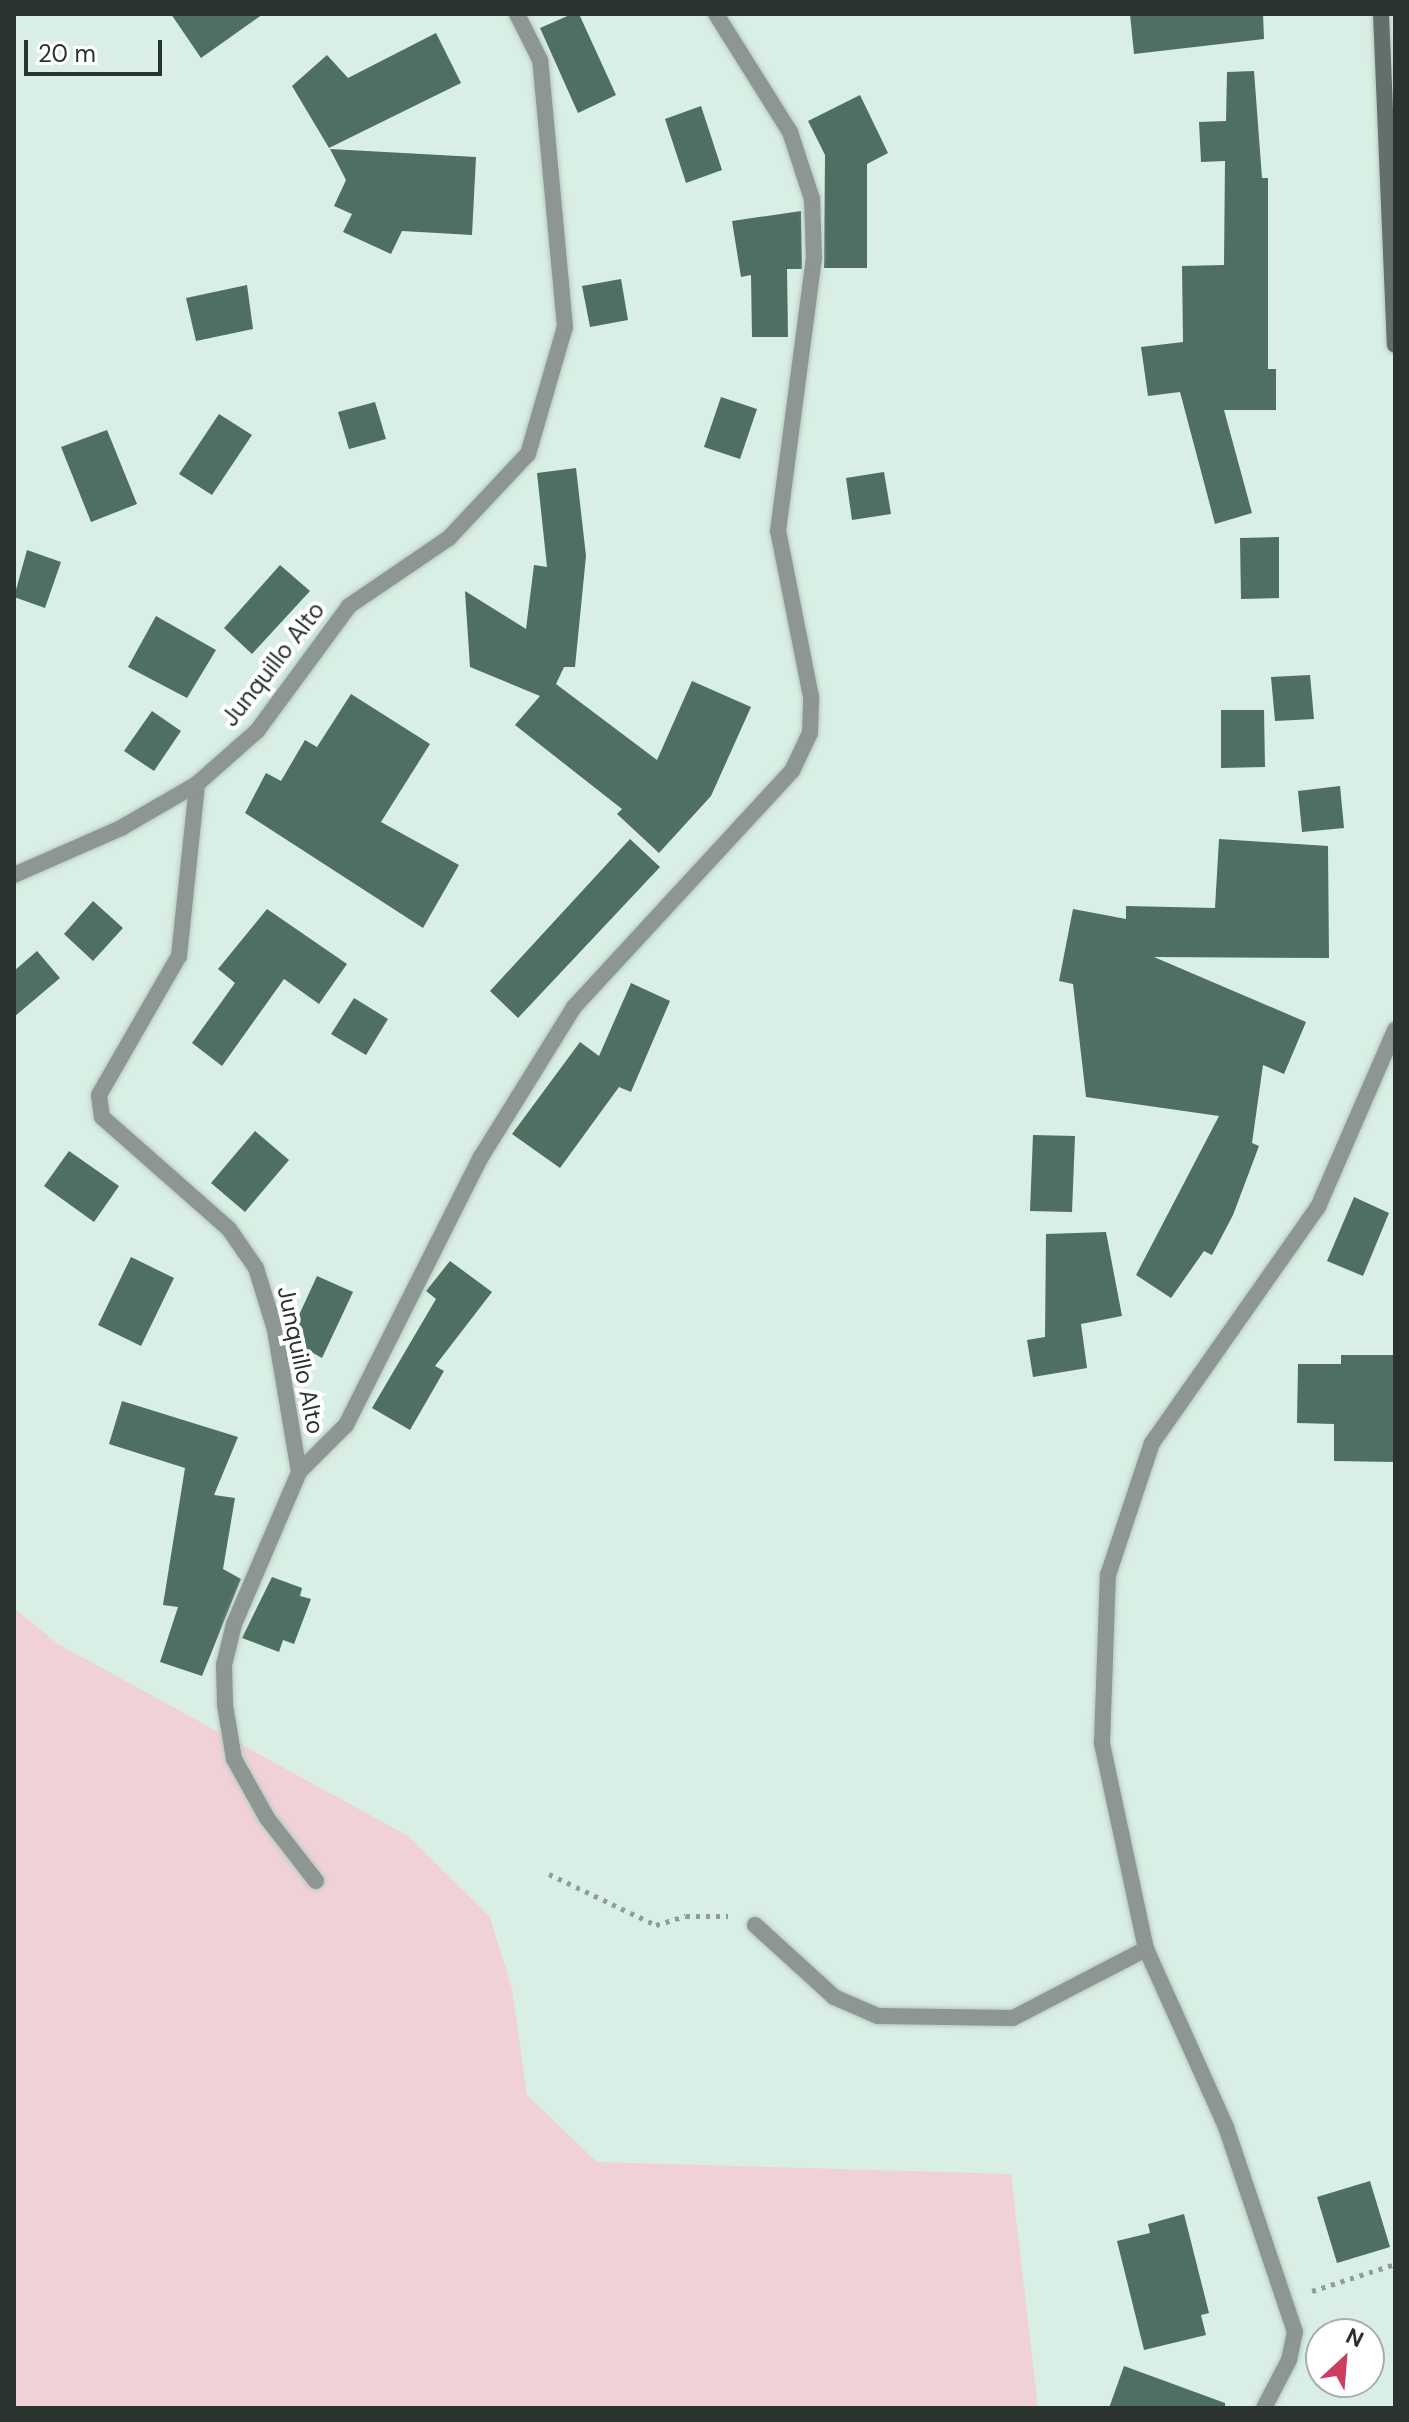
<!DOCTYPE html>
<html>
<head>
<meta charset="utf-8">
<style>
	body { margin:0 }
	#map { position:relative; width:1409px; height:2422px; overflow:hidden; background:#d9eee4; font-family:"DM Sans",sans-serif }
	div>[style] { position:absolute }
	.green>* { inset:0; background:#f0d2d6 }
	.building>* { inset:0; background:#4e6f62 }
	.path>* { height:5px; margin-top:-2.5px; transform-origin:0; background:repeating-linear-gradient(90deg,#8e9e96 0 4px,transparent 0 10px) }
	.roads { filter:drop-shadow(0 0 2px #b6c9c0) drop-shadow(0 0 2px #b6c9c0) }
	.lane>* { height:16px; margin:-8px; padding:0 8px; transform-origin:8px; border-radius:8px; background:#8d9692 }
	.street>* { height:16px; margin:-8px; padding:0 8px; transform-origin:8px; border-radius:8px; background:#8d9692 }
	.secondary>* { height:16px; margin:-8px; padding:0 8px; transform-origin:8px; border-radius:8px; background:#626f6a }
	span { translate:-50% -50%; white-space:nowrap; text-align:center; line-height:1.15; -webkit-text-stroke:8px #fff; paint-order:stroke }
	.street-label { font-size:24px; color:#2b332f }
	.frame { position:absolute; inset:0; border:16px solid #2b332f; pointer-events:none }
	.north { position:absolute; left:1305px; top:2318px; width:80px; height:80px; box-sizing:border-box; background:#fff; border:2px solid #aaadac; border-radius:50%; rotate:26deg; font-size:22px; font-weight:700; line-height:32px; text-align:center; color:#2b332f }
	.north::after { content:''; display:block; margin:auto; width:28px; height:36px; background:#cc3d61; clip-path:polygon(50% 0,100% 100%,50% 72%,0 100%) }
	.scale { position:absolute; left:24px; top:40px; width:138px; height:36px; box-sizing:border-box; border:4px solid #2b332f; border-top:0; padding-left:10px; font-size:24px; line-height:28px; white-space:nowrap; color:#2b332f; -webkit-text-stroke:6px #fff; paint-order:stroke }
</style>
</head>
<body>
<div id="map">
	<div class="green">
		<i style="clip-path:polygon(14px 1608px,58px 1644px,408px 1836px,490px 1917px,512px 1989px,527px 2095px,597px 2162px,1011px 2174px,1038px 2408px,14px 2408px)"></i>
	</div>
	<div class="building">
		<i style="clip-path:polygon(171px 14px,263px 14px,201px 58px)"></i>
		<i style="clip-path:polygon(572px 14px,579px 14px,616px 95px,578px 113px,540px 28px)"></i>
		<i style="clip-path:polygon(1130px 14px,1263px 14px,1264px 39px,1134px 54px)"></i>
		<i style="clip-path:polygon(436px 33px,461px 83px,329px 148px,292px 86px,327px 55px,348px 78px)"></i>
		<i style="clip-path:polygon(1254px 71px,1262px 178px,1268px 178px,1268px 369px,1276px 369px,1276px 410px,1224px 410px,1252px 513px,1215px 524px,1180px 392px,1148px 396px,1141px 347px,1183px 342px,1182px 266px,1224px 265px,1225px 161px,1201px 162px,1199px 122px,1226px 121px,1227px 72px)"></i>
		<i style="clip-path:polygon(860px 95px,888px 153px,867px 164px,867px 268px,824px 268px,825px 155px,808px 121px)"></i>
		<i style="clip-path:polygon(701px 106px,722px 170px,686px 183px,665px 119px)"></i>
		<i style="clip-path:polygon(330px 149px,476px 157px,472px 235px,402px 231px,391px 254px,343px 232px,352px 214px,334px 206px,346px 180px)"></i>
		<i style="clip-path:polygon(801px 211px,802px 269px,787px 269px,788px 337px,752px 337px,751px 275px,741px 277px,732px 221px)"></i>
		<i style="clip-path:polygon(621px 279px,628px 320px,590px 327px,582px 286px)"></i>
		<i style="clip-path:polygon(247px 285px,253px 329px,196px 341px,186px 298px)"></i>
		<i style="clip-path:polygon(721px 397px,757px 409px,740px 459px,704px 447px)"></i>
		<i style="clip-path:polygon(375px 402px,386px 439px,349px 449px,338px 412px)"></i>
		<i style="clip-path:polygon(219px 414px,252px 435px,212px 495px,179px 474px)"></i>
		<i style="clip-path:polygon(107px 430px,137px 504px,91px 522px,61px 447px)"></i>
		<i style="clip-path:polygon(576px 468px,586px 556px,575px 667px,564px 667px,556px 684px,657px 760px,692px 681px,751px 707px,711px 796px,659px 853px,617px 814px,622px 809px,515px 725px,540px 696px,470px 667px,465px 591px,526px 629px,534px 565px,547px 567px,537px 473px)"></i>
		<i style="clip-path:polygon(884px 472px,891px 514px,852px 520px,846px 478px)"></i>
		<i style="clip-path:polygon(1279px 537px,1279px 598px,1241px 599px,1240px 538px)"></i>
		<i style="clip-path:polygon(27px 550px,61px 562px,45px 608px,14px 597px)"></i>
		<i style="clip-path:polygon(280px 565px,310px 591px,252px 654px,224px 628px)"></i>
		<i style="clip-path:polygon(156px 616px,216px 650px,187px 698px,128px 667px)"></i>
		<i style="clip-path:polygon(1310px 675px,1314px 719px,1275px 721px,1271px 677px)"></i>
		<i style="clip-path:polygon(351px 694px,430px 744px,381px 822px,459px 865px,423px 928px,245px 813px,266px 773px,281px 781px,305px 740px,317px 747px)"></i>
		<i style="clip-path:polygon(1221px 710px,1264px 710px,1265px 767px,1221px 768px)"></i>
		<i style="clip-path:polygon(152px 711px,181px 731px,154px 771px,124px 751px)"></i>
		<i style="clip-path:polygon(1340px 786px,1344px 828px,1302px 832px,1298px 791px)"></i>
		<i style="clip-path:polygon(630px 839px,660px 867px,518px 1018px,490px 991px)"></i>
		<i style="clip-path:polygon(1219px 839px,1328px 846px,1329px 958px,1154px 957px,1306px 1022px,1284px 1074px,1263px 1065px,1252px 1143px,1259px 1146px,1233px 1215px,1212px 1255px,1204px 1251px,1171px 1298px,1136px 1275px,1219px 1116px,1086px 1097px,1073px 984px,1059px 981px,1073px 909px,1126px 919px,1126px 906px,1215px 908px)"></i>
		<i style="clip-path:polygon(93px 901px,123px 928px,93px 961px,64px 934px)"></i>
		<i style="clip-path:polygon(267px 909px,347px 964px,319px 1004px,284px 979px,222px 1066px,192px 1043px,235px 983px,218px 969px)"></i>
		<i style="clip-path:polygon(37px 951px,60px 978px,14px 1017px,14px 971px)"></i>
		<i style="clip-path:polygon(631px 983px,670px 1001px,631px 1092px,619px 1087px,560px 1168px,512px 1134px,580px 1042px,599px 1056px)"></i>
		<i style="clip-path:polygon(354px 998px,388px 1019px,366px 1055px,331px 1034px)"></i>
		<i style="clip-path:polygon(255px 1131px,289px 1160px,245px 1212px,211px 1183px)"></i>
		<i style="clip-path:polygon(1033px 1135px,1075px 1136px,1072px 1212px,1030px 1211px)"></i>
		<i style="clip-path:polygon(69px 1151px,119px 1186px,94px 1222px,44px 1186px)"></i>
		<i style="clip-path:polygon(1354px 1197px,1389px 1213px,1363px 1276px,1327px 1261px)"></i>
		<i style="clip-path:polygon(1106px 1232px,1122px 1316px,1081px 1324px,1087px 1368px,1033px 1377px,1027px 1340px,1045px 1337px,1046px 1234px)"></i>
		<i style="clip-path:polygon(131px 1257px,174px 1278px,141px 1346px,98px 1325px)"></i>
		<i style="clip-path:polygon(450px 1261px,492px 1292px,435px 1366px,444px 1371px,410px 1430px,372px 1408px,436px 1299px,426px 1291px)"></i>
		<i style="clip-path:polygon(317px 1276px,353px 1292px,322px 1358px,288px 1339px)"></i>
		<i style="clip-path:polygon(1341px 1355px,1395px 1355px,1395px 1462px,1334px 1461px,1334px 1424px,1297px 1423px,1298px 1364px,1341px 1364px)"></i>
		<i style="clip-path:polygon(122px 1401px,238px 1437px,214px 1495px,235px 1498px,223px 1569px,241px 1579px,202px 1676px,160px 1662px,178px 1607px,163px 1605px,185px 1468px,109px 1444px)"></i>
		<i style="clip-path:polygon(272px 1577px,302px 1588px,300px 1596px,311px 1599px,294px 1644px,283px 1640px,279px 1652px,242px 1638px)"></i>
		<i style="clip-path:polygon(1370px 2181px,1390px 2247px,1337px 2263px,1317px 2197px)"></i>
		<i style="clip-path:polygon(1184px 2214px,1209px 2313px,1201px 2315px,1206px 2335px,1144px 2350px,1117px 2241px,1150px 2233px,1148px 2224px)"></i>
		<i style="clip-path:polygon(1124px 2366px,1225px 2403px,1225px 2408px,1109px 2408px)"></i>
	</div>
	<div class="path">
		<i style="left:549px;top:1874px;width:119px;rotate:25.5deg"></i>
		<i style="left:656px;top:1925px;width:31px;rotate:-17deg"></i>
		<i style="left:686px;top:1916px;width:42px"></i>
		<i style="left:1312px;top:2291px;width:87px;rotate:-18deg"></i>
	</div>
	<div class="roads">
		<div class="lane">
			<i style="left:755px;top:1925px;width:107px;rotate:42.3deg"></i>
			<i style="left:834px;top:1997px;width:48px;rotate:23.4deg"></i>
			<i style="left:878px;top:2016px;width:135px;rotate:0.8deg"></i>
			<i style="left:1013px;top:2018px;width:150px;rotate:-27.4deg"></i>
		</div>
		<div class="street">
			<i style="left:14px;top:875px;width:117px;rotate:-23.7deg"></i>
			<i style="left:121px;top:828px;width:88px;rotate:-30.1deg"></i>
			<i style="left:299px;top:1472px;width:144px;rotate:-99.6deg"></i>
			<i style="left:275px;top:1330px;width:65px;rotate:-107deg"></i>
			<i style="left:256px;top:1268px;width:47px;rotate:-124.7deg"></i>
			<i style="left:229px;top:1229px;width:169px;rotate:-138.6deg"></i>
			<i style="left:102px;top:1117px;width:22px;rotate:-98deg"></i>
			<i style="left:99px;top:1095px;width:160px;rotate:-60.1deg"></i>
			<i style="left:179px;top:956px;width:173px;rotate:-84deg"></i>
			<i style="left:197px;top:784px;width:80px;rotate:-41.5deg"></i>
			<i style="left:257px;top:731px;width:155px;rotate:-53.6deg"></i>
			<i style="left:349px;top:606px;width:121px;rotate:-34.2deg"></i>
			<i style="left:449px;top:538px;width:115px;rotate:-46.8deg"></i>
			<i style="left:528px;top:454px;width:132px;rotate:-73.8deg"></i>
			<i style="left:565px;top:327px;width:268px;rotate:-95.3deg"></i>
			<i style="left:540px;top:60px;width:51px;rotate:-116.6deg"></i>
			<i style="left:316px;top:1881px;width:80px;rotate:-127.9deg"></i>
			<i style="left:267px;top:1818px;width:68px;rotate:-119.2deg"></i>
			<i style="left:234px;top:1759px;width:55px;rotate:-99.5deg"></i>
			<i style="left:225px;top:1705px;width:40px;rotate:-91.4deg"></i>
			<i style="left:224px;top:1665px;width:42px;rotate:-76.3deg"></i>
			<i style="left:234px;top:1624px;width:165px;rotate:-66.8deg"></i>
			<i style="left:299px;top:1472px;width:66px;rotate:-45deg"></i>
			<i style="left:346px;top:1425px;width:300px;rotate:-63.3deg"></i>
			<i style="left:481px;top:1157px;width:176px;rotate:-58.2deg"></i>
			<i style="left:574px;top:1007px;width:321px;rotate:-47.3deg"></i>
			<i style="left:792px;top:771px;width:42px;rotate:-64.7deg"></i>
			<i style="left:810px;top:733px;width:36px;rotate:-88deg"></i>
			<i style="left:811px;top:697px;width:169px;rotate:-101.2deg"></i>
			<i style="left:778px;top:531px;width:275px;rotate:-82.5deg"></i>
			<i style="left:814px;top:258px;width:59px;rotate:-91.9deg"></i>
			<i style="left:812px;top:199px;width:71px;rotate:-108.2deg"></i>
			<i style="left:790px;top:132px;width:139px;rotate:-122.1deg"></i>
			<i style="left:1264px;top:2408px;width:54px;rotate:-62.5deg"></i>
			<i style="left:1289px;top:2360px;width:29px;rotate:-78deg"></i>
			<i style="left:1295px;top:2332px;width:216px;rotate:-108.6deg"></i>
			<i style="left:1226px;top:2127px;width:195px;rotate:-114.2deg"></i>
			<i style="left:1146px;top:1949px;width:211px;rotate:-102.1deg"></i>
			<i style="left:1102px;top:1743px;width:168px;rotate:-88deg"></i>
			<i style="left:1108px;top:1575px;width:139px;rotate:-71.6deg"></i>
			<i style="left:1152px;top:1443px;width:289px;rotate:-54.9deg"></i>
			<i style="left:1318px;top:1207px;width:193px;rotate:-66.5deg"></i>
		</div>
		<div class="secondary">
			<i style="left:1381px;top:14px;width:331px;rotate:87.6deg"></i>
		</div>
	</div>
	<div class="street-label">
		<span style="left:273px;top:664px;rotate:-52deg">Junquillo Alto</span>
		<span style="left:301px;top:1360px;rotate:78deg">Junquillo Alto</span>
	</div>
	<div class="frame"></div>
	<div class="north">N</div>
	<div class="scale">20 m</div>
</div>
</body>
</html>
